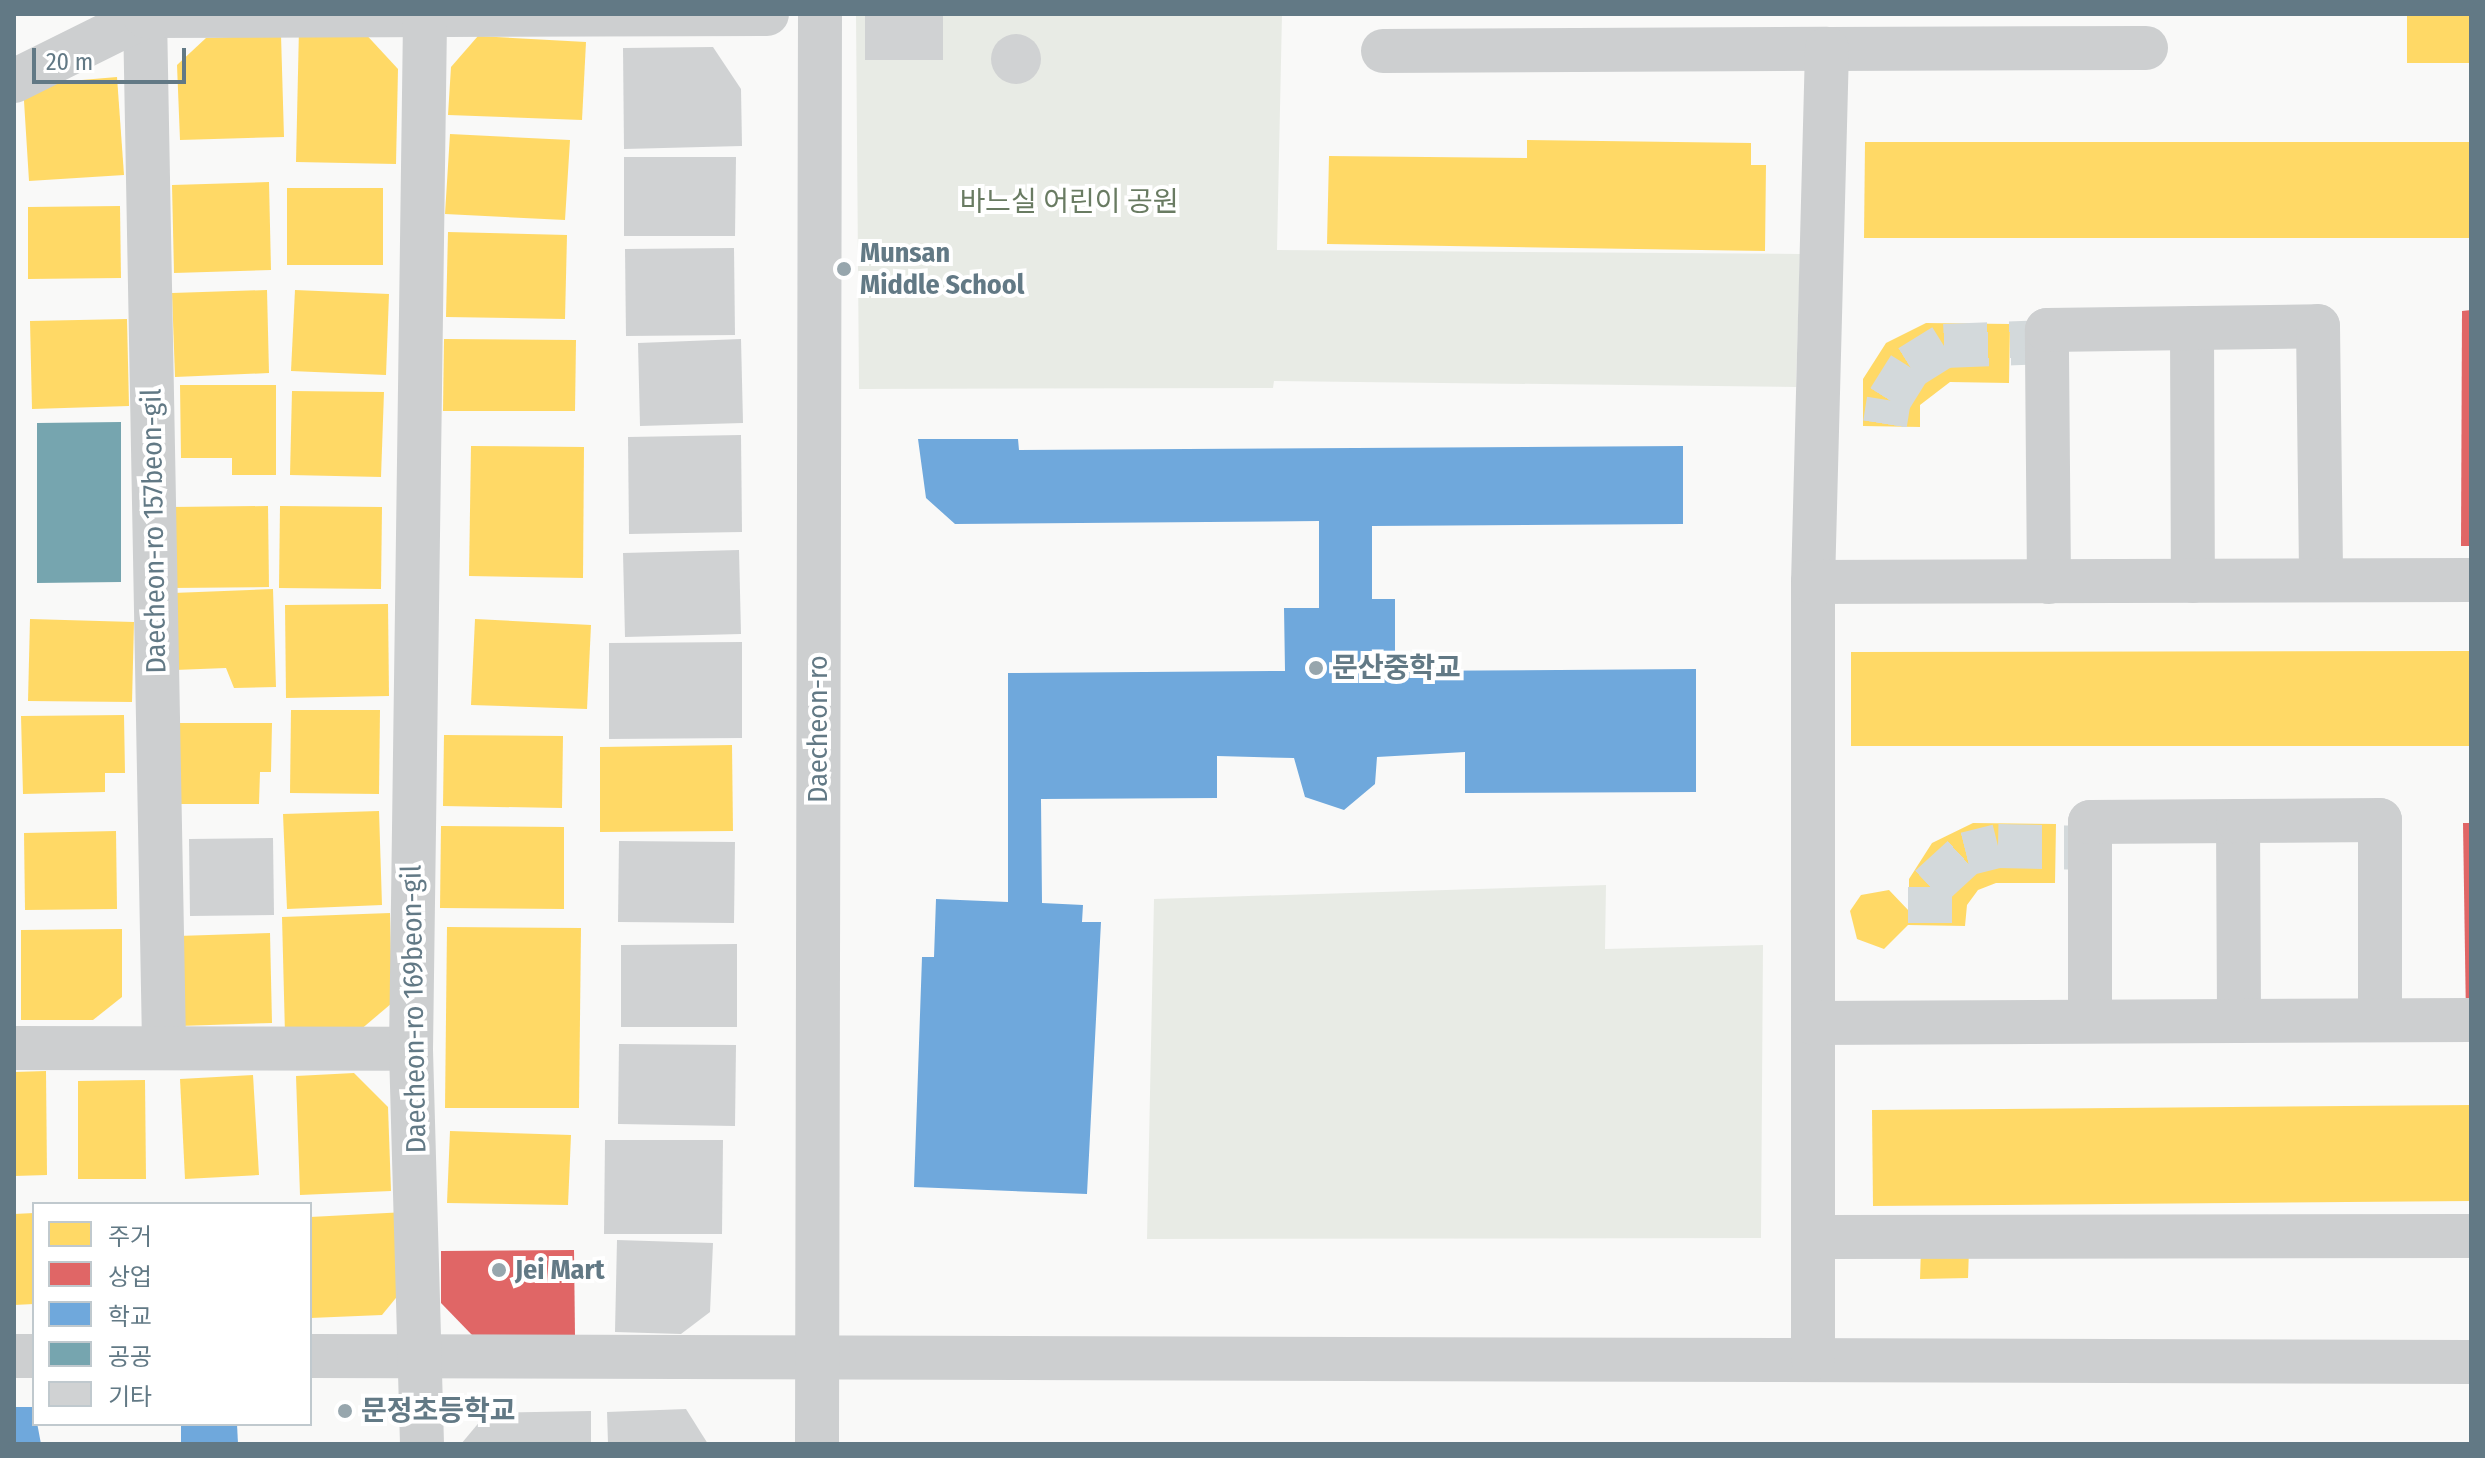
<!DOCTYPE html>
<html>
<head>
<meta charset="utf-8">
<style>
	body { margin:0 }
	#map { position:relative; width:2485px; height:1458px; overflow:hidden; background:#f9f9f8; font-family:"Fira Sans Condensed","Noto Sans KR",sans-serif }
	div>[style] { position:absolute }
	.green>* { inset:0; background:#e8ebe5 }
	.homes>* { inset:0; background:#ffd966 }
	.shops>* { inset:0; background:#e06666 }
	.schools>* { inset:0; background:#6fa8dc }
	.public>* { inset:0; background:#76a5af }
	.building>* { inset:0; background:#d0d2d3 }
	.round { border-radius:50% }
	.minor-tunnel>* { height:44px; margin-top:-22px; transform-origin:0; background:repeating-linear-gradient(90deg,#d3d9db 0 44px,transparent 0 66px) }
	.minor>* { height:44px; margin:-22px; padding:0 22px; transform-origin:22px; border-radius:22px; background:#cdcfd0 }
	.dots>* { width:22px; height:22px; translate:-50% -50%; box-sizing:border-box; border:4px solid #fff; border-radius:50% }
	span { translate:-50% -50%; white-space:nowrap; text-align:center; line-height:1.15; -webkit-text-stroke:8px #fff; paint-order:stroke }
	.park-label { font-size:28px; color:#697b62 }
	.poi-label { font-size:28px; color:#627985; font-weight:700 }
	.left { translate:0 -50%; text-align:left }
	.street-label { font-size:28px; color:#627985 }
	.frame { position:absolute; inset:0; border:16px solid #627985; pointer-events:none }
	.legend { position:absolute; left:32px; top:1202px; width:280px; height:224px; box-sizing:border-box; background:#fff; border:2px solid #c0c9ce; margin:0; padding:10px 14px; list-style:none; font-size:24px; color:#627985 }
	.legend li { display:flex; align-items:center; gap:16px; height:40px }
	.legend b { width:40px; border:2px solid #c0c9ce }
	.scale { position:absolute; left:32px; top:48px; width:154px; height:36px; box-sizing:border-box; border:4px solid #627985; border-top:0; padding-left:10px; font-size:24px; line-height:28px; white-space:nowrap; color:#627985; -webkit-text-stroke:6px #fff; paint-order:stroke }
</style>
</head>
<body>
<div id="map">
	<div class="green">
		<i style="clip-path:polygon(856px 14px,1282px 14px,1277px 250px,1800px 254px,1796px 387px,1274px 381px,1273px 388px,859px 389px)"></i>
		<i style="clip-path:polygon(1606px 885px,1605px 949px,1763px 945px,1761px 1238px,1147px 1239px,1154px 899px)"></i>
	</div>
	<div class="homes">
		<i style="clip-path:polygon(2407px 15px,2471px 15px,2471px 63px,2407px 63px)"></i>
		<i style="clip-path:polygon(299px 28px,361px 29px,398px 69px,396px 164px,296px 162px)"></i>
		<i style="clip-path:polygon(281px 35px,284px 137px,180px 140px,177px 65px,206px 38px)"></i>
		<i style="clip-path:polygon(478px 36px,586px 42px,582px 120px,448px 115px,451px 67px)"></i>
		<i style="clip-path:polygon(117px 77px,124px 175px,29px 181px,23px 85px)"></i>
		<i style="clip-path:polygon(450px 134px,570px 140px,565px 220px,445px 214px)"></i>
		<i style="clip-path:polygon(1527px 140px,1751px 143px,1751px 165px,1766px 165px,1765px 251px,1327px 244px,1329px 156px,1527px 158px)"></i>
		<i style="clip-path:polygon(1865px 142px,2471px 142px,2471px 238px,1864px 238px)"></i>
		<i style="clip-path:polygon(269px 182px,271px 270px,174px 273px,172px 185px)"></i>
		<i style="clip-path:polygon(287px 188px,383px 188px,383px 265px,287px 265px)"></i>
		<i style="clip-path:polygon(120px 206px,121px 278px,28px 279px,28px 207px)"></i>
		<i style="clip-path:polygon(448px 232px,567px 235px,565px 319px,446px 317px)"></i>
		<i style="clip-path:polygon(267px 290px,269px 373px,175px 377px,172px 293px)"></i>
		<i style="clip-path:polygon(295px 290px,389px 294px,386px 375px,291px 371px)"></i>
		<i style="clip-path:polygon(127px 319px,129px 406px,32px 409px,30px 321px)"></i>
		<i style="clip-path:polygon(1926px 323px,2010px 324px,2009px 383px,1950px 382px,1920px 405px,1920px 427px,1863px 426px,1863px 379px,1886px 343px)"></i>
		<i style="clip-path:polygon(444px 339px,576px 340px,575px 411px,443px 411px)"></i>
		<i style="clip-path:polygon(180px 385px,276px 385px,276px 475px,232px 475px,232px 458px,181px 458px)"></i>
		<i style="clip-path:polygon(292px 391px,384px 392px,381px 477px,290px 475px)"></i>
		<i style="clip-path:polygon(471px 446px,584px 447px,583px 578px,469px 576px)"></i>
		<i style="clip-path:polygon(268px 506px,269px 587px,171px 588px,171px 507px)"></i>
		<i style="clip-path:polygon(280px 506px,382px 507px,381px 589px,279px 588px)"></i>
		<i style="clip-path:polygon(273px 589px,276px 687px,234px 688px,226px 668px,175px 670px,173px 593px)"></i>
		<i style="clip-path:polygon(388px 604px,389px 696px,286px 698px,285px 605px)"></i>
		<i style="clip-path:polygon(30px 619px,134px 622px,132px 702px,28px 701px)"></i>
		<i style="clip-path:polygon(475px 619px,591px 625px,587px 709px,471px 705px)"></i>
		<i style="clip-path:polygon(2471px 651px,2471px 746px,1851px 746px,1851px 652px)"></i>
		<i style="clip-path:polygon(291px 710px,380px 710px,379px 794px,290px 793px)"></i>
		<i style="clip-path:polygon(124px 715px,125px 773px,105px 773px,105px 792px,23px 794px,21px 716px)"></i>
		<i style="clip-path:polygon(176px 723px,272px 723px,271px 772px,260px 772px,259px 804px,175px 804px)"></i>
		<i style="clip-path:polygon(444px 735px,563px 736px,562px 808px,443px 806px)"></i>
		<i style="clip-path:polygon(732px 745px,733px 831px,600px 832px,600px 747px)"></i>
		<i style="clip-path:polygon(379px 811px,382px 905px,287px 909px,283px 814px)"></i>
		<i style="clip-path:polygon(1973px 823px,2056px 824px,2055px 883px,1996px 883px,1978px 890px,1967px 905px,1965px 926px,1908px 925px,1884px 949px,1857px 939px,1850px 911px,1861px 895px,1889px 890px,1909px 911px,1909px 879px,1932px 843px)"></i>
		<i style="clip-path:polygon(441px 826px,564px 827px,564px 909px,440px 908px)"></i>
		<i style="clip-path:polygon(116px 831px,117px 909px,25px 910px,24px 833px)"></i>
		<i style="clip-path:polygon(390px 913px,392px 1003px,359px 1031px,285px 1034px,282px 917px)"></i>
		<i style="clip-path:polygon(447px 927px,581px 928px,579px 1108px,445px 1108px)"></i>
		<i style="clip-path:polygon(122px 929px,122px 997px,93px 1020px,21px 1020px,21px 930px)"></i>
		<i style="clip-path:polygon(270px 933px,272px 1023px,179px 1026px,177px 936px)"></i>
		<i style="clip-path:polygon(46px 1071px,47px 1175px,14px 1176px,14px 1072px)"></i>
		<i style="clip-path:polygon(354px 1073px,388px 1107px,391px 1191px,300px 1195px,296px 1076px)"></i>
		<i style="clip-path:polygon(253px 1075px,259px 1175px,185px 1179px,180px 1079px)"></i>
		<i style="clip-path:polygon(145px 1080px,146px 1179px,78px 1179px,78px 1081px)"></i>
		<i style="clip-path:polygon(2471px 1105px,2471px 1201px,1873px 1206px,1872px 1110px)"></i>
		<i style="clip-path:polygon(450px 1131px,571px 1135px,568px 1205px,447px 1203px)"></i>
		<i style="clip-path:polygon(406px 1212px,409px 1282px,382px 1315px,310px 1318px,310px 1217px)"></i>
		<i style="clip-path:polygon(34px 1213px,34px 1304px,14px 1305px,14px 1214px)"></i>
		<i style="clip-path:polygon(1921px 1249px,1969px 1250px,1968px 1278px,1920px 1279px)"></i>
	</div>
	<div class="shops">
		<i style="clip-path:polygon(2471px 310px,2471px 546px,2461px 546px,2462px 311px)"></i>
		<i style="clip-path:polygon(2463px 823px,2471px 823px,2471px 1019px,2466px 1019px)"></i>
		<i style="clip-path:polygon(574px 1250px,575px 1336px,473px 1336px,441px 1303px,441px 1251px)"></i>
	</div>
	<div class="schools">
		<i style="clip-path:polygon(918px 439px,1018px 439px,1019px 450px,1683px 446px,1683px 524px,1372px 526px,1372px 599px,1395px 599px,1395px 671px,1696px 669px,1696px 792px,1465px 793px,1465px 752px,1377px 757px,1375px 784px,1344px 810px,1305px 797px,1294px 758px,1217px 756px,1217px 798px,1041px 799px,1042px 903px,1083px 905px,1082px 922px,1101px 922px,1087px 1194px,914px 1187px,922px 957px,934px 957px,936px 899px,1008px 902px,1008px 673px,1285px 671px,1284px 608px,1319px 608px,1319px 521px,955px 524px,926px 498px)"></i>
		<i style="clip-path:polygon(14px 1407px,34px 1407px,41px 1444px,14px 1444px)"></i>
		<i style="clip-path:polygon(181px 1424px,237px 1424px,238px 1444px,181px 1444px)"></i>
	</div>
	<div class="public">
		<i style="clip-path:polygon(121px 422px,121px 582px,37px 583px,37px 423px)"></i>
	</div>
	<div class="building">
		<i style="clip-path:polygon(865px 14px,943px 14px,943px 60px,865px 60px)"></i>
		<i class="round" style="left:991px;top:34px;width:50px;height:50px"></i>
		<i style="clip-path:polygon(713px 47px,741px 89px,742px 146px,624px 149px,623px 48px)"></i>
		<i style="clip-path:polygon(624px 157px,736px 157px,735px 236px,624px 236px)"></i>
		<i style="clip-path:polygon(734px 248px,735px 335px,626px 336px,625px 249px)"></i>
		<i style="clip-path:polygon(741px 339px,743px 423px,640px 426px,638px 343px)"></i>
		<i style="clip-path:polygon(741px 435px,742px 532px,629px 534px,628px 437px)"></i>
		<i style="clip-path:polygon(739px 550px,741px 634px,625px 637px,623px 553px)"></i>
		<i style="clip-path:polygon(742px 642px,742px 738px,609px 739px,609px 643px)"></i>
		<i style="clip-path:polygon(273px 838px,274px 915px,190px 916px,189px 839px)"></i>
		<i style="clip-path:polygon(619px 841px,735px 842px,734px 923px,618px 922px)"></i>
		<i style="clip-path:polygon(737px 944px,737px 1027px,621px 1027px,621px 945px)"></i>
		<i style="clip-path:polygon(619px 1044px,736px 1045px,735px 1126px,618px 1124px)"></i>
		<i style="clip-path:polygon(605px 1140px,723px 1140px,722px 1234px,604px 1234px)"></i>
		<i style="clip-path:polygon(617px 1240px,713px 1243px,710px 1312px,681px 1334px,615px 1332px)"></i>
		<i style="clip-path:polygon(686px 1409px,708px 1444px,608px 1444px,607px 1412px)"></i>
		<i style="clip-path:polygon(591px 1411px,591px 1444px,461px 1444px,487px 1413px)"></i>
	</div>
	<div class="minor-tunnel">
		<i style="left:1885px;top:424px;width:24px;rotate:-81deg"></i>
		<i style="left:1889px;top:400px;width:39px;rotate:-58deg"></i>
		<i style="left:1910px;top:367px;width:40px;rotate:-32deg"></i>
		<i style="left:1944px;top:346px;width:103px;rotate:-2.2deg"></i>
		<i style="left:1930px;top:923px;width:36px;rotate:-90deg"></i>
		<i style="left:1930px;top:887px;width:49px;rotate:-42.5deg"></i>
		<i style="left:1966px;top:854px;width:33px;rotate:-14deg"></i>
		<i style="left:1998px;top:846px;width:92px;rotate:1.2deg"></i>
	</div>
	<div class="minor">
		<i style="left:145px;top:16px;width:1030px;rotate:88.94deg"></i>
		<i style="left:1827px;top:49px;width:319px;rotate:-0.2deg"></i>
		<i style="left:1383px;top:51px;width:444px;rotate:-0.3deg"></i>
		<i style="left:1827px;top:49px;width:533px;rotate:91.5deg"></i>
		<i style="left:14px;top:81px;width:146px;rotate:-26.4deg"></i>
		<i style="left:145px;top:16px;width:622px;rotate:-0.18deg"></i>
		<i style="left:2192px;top:328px;width:253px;rotate:89.8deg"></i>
		<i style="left:2049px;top:582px;width:252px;rotate:-90.5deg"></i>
		<i style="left:2047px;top:330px;width:271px;rotate:-0.8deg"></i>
		<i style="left:2318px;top:326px;width:254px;rotate:89.3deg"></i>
		<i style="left:2238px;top:821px;width:200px;rotate:89.7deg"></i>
		<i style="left:2090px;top:1021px;width:199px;rotate:-90deg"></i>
		<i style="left:2090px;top:822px;width:148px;rotate:-0.4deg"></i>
		<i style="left:2238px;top:821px;width:142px;rotate:-0.4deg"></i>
		<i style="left:2380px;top:820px;width:200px;rotate:90deg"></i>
		<i style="left:1813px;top:1023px;width:441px;rotate:-90deg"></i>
		<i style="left:1813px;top:582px;width:658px;rotate:-0.17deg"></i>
		<i style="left:14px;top:1048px;width:397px;rotate:0.1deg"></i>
		<i style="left:1814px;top:1237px;width:657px;rotate:-0.09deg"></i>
		<i style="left:14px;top:1356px;width:20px"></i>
		<i style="left:310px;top:1356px;width:2161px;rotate:0.16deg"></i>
		<i style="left:1813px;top:1358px;width:335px;rotate:-90deg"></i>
		<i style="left:1813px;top:1023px;width:658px;rotate:-0.26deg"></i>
		<i style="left:422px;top:1444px;width:395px;rotate:-91.6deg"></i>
		<i style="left:411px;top:1049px;width:1030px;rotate:-89.22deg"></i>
		<i style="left:817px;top:1444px;width:1430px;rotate:-89.88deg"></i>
	</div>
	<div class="dots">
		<i style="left:844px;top:269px;background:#97a6ad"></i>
		<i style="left:1316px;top:668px;background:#97a6ad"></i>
		<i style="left:499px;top:1270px;background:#97a6ad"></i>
		<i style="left:345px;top:1411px;background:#97a6ad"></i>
	</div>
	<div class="park-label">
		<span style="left:1069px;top:202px">바느실 어린이 공원</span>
	</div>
	<div class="poi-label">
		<span class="left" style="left:860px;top:269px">Munsan<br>Middle School</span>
		<span class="left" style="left:1332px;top:668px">문산중학교</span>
		<span class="left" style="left:515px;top:1270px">Jei Mart</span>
		<span class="left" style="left:361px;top:1411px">문정초등학교</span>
	</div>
	<div class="street-label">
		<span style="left:154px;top:531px;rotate:-91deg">Daecheon-ro 157beon-gil</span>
		<span style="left:818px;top:729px;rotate:-90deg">Daecheon-ro</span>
		<span style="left:414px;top:1009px;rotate:-91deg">Daecheon-ro 169beon-gil</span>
	</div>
	<div class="frame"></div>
	<ul class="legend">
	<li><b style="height:22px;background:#ffd966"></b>주거</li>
	<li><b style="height:22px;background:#e06666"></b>상업</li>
	<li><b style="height:22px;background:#6fa8dc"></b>학교</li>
	<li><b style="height:22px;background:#76a5af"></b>공공</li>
	<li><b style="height:22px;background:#d0d2d3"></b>기타</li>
	</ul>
	<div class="scale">20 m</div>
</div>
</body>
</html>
